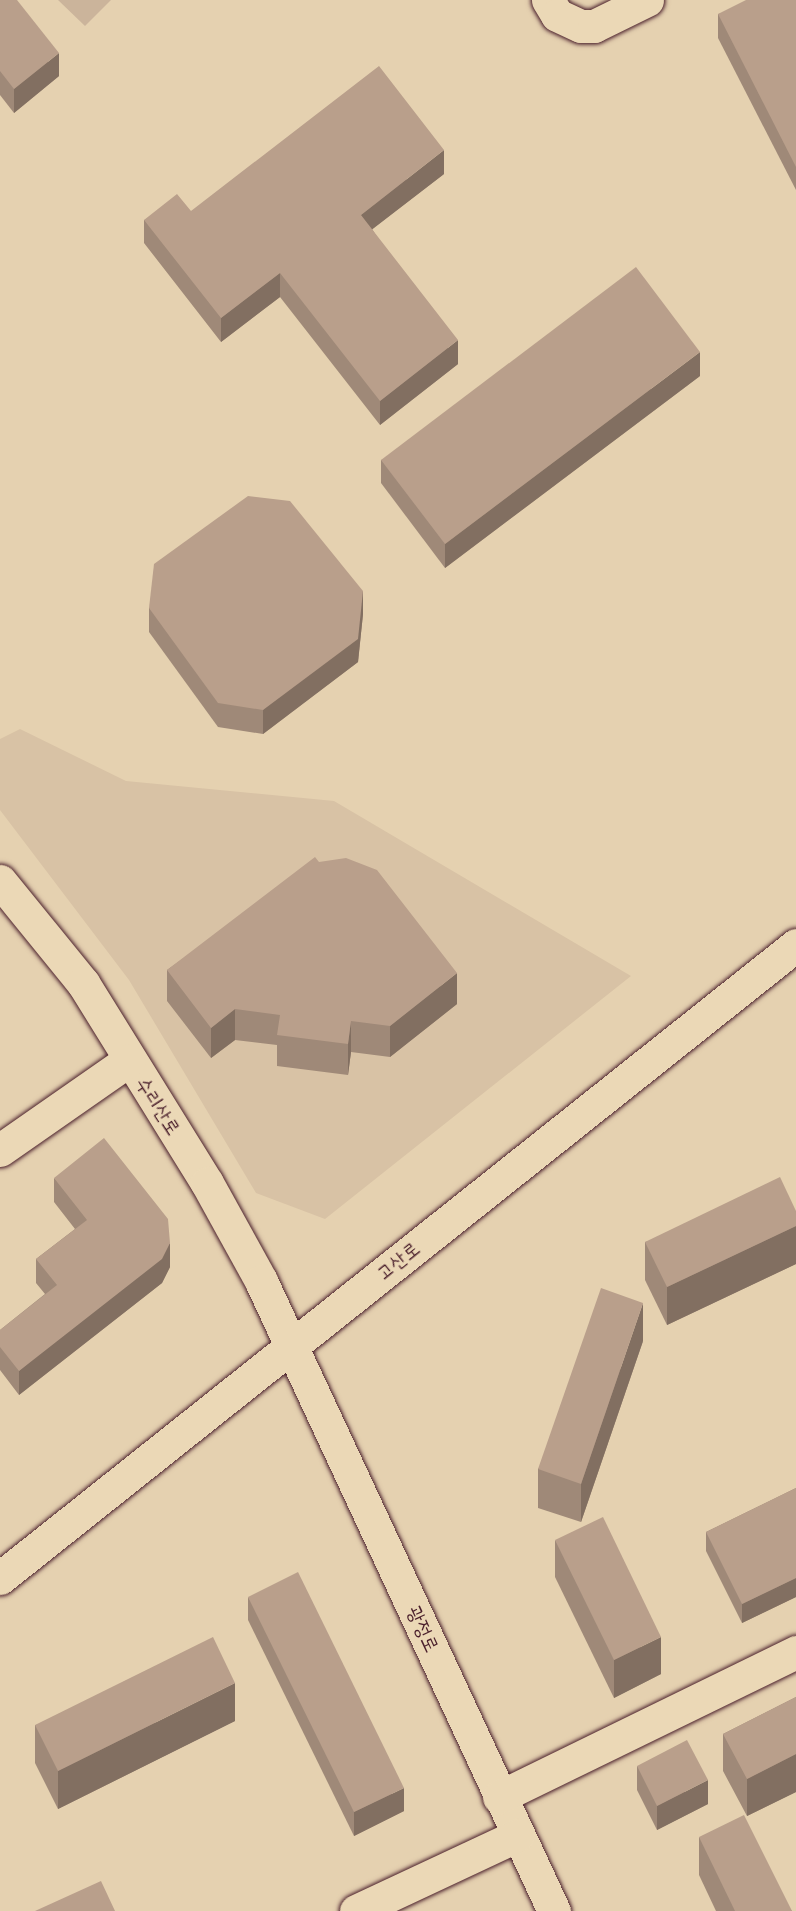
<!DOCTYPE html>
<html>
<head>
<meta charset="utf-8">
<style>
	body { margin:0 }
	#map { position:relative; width:796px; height:1911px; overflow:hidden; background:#e5d1b0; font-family:"Comic Neue","Poor Story",sans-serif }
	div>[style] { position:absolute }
	.built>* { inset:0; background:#d8c2a5 }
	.green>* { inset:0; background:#cbb49b }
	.roads { filter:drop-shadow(0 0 2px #4a1f2b) drop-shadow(0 0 2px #4a1f2b) }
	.minor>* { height:33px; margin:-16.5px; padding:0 16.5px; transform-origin:16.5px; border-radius:16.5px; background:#ebd8b6 }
	.wall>* { inset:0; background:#9f8978 }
	.shaded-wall>* { inset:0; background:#826f61 }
	.building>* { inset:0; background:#b99f8b }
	span { translate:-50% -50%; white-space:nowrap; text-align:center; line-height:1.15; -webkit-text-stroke:4.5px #ebd8b6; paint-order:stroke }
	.street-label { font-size:20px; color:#4a1f2b }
</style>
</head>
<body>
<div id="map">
	<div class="built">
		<i style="clip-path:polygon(20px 729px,126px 781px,334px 801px,631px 976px,325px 1219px,256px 1193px,129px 980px,0 810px,0 739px)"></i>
	</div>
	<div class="green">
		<i style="clip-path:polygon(58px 0,111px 0,85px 26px)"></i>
	</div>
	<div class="roads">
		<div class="minor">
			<i style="left:548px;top:0;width:17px;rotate:59deg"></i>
			<i style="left:557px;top:15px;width:26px;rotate:25deg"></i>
			<i style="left:581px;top:26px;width:13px"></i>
			<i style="left:594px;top:26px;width:59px;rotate:-26.1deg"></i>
			<i style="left:0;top:881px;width:132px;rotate:50.9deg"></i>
			<i style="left:83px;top:983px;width:235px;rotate:58.2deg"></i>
			<i style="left:207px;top:1183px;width:112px;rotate:61.1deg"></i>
			<i style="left:261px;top:1281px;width:695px;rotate:65.06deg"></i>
			<i style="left:0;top:1150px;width:157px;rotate:-34.9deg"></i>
			<i style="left:0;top:1578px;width:1017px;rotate:-38.49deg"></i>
			<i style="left:499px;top:1797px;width:331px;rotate:-26deg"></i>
			<i style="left:356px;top:1911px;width:179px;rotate:-25.1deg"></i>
		</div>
	</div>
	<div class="wall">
		<i style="clip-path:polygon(0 0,59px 76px,14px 113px,0 95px)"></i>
		<i style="clip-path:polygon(796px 0,796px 190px,718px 38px,718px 14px)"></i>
		<i style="clip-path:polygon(444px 174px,372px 229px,458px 364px,380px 425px,280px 297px,221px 342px,144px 243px,144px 220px,191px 211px)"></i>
		<i style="clip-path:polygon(700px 376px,445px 568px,381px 483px,381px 460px)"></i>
		<i style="clip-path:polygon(149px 608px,363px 614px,358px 662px,263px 734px,218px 727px,149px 632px)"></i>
		<i style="clip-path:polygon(319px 862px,457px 1004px,390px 1057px,351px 1052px,348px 1075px,277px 1066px,277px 1045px,235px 1040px,211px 1058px,167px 1001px,167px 970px)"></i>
		<i style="clip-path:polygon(54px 1178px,170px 1267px,162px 1283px,19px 1395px,0 1370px,0 1330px,45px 1294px,36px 1283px,36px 1259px,75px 1229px,54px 1202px)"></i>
		<i style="clip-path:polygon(796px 1211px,796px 1264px,667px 1325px,645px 1280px,645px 1242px)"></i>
		<i style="clip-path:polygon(643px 1341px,581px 1522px,538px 1508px,538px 1469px)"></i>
		<i style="clip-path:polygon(796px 1488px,796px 1597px,742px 1623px,706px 1551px,706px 1532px)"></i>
		<i style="clip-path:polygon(555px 1540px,661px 1674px,614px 1698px,555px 1577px)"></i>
		<i style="clip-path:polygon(248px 1597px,404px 1811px,354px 1836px,248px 1620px)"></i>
		<i style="clip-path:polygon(796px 1697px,796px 1792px,747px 1816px,723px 1771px,723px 1734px)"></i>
		<i style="clip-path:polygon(235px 1721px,58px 1809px,35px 1763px,35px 1725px)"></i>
		<i style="clip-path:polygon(637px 1766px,708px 1804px,657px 1830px,637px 1790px)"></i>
		<i style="clip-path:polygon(699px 1837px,792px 1911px,716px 1911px,699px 1875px)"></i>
	</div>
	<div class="shaded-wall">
		<i style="clip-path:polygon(59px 53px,59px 76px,14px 113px,14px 89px)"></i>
		<i style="clip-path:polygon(444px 150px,444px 174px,361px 238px,361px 215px)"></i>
		<i style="clip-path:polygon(280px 273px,280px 297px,221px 342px,221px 318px)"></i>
		<i style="clip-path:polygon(458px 340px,458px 364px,380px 425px,380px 401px)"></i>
		<i style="clip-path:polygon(700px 352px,700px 376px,445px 568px,445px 544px)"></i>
		<i style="clip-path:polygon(363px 591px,363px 614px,358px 662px,263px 734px,263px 710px)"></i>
		<i style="clip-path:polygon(457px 973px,457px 1004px,390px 1057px,390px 1026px)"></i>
		<i style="clip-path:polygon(235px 1009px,235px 1040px,211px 1058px,211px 1028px)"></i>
		<i style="clip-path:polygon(351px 1021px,351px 1052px,348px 1075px,348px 1044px)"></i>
		<i style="clip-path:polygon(796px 1226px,796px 1264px,667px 1325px,667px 1287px)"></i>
		<i style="clip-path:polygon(170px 1243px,170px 1267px,162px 1283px,19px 1395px,19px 1371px)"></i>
		<i style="clip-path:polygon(643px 1303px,643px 1341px,581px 1522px,581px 1484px)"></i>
		<i style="clip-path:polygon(796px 1578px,796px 1597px,742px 1623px,742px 1604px)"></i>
		<i style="clip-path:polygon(661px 1637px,661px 1674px,614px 1698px,614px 1660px)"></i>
		<i style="clip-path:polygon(235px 1683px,235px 1721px,58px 1809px,58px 1771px)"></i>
		<i style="clip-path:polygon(796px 1754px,796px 1792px,747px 1816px,747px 1779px)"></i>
		<i style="clip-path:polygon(708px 1780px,708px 1804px,657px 1830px,657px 1806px)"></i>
		<i style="clip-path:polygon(404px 1788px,404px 1811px,354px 1836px,354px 1812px)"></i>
	</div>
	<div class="building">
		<i style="clip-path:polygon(0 0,17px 0,59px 53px,14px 89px,0 71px)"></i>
		<i style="clip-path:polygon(746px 0,796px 0,796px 167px,718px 14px)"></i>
		<i style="clip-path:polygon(379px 66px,444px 150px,361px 215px,458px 340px,380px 401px,280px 273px,221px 318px,144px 220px,177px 194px,191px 211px)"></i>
		<i style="clip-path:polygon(636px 267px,700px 352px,445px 544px,381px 460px)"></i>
		<i style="clip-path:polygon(248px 496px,290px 501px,363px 591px,358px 639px,263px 710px,218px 703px,149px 608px,154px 564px)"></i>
		<i style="clip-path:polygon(315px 857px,319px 862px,346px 858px,377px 870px,457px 973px,390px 1026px,351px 1021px,348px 1044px,277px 1035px,280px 1015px,235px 1009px,211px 1028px,167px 970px)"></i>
		<i style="clip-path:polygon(104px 1138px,168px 1219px,170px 1243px,162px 1259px,19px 1371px,0 1347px,0 1330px,57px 1285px,36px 1259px,87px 1220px,54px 1178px)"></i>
		<i style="clip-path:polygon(780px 1177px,796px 1211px,796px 1226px,667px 1287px,645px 1242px)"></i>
		<i style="clip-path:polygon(601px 1288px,643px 1303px,581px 1484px,538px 1469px)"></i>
		<i style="clip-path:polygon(796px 1488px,796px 1578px,742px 1604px,706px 1532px)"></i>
		<i style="clip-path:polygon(603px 1517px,661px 1637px,614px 1660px,555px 1540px)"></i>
		<i style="clip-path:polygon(298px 1572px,404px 1788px,354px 1812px,248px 1597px)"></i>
		<i style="clip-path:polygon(213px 1637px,235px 1683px,58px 1771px,35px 1725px)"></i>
		<i style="clip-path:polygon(796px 1697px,796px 1754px,747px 1779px,723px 1734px)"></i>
		<i style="clip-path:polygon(687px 1740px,708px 1780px,657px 1806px,637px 1766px)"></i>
		<i style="clip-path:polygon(744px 1815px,792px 1911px,735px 1911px,699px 1837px)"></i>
		<i style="clip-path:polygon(101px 1881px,115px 1911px,35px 1911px)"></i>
	</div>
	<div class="street-label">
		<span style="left:158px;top:1106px;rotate:57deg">수리산로</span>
		<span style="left:398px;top:1261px;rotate:-39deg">고산로</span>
		<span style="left:423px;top:1629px;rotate:65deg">광정로</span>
	</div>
</div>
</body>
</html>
